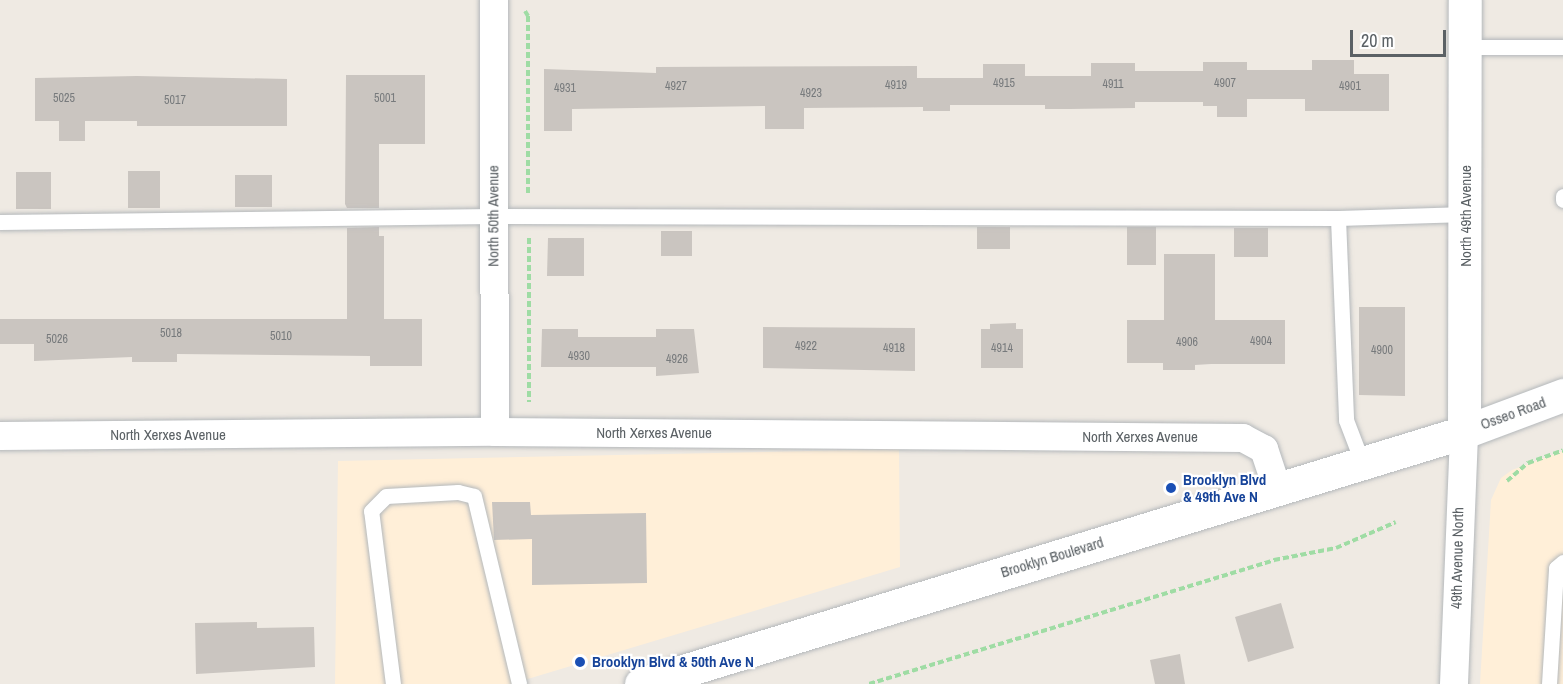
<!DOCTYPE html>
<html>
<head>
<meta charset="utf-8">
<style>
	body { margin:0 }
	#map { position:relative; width:1563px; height:684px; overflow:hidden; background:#efeae3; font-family:"Archivo Narrow",sans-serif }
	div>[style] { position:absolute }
	.commercial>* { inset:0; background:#ffefd8 }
	.building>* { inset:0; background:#cac5c0 }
	.path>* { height:4px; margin-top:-2px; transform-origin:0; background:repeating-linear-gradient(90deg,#9fdca4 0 6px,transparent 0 9px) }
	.roads { filter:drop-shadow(0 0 2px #b4b8bb) drop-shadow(0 0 2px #b4b8bb) }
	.lane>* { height:15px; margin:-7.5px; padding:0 7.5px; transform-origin:7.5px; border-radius:7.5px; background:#fff }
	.street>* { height:28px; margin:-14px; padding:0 14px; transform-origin:14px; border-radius:14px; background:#fff }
	.secondary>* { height:33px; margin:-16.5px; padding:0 16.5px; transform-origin:16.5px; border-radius:16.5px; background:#fff }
	.dots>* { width:16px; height:16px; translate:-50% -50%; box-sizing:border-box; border:3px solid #fff; border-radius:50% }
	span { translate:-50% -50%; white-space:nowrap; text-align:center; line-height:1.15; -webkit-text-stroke:4.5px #fff; paint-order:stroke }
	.number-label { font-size:12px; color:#777a7c }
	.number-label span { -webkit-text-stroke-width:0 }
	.street-label { font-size:15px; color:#5b6165 }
	.transit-label { font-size:15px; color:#164399; font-weight:700 }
	.left { translate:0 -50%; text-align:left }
	.scale { position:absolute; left:1350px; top:30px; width:96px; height:27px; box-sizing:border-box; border:3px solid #5b6165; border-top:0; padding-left:8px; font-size:18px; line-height:21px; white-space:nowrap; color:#5b6165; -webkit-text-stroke:4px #fff; paint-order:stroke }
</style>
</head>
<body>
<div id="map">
	<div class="commercial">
		<i style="clip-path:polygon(899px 449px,900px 567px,511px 684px,335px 684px,338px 461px)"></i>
		<i style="clip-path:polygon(1563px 451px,1563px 684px,1480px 684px,1491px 500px,1501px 478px,1512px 470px)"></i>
	</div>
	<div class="building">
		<i style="clip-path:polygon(1312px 60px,1354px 60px,1354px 74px,1389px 74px,1389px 111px,1305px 111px,1305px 99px,1247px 99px,1247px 117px,1217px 117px,1217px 106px,1203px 106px,1203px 102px,1135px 102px,1135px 108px,1070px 109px,1045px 109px,1045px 105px,950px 105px,950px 111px,923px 111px,923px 107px,804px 108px,804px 129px,765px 129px,765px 106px,572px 109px,572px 131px,544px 131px,544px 69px,656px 73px,656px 67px,917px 66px,917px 78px,983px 78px,983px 64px,1025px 64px,1025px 76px,1091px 76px,1091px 63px,1135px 63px,1135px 71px,1203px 71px,1203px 62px,1247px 62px,1247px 70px,1312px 70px)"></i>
		<i style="clip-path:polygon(346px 75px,425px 75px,425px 144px,379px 144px,379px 208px,347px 208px,345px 204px)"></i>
		<i style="clip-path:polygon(137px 76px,287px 79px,287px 126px,137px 126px,137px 121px,85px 121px,85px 141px,59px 141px,59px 121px,35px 121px,35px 78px)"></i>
		<i style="clip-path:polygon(128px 171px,160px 171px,160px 208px,128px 208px)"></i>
		<i style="clip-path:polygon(16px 172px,51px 172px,51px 209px,16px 209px)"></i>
		<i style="clip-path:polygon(235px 175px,272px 175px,272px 207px,235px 207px)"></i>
		<i style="clip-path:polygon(379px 227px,379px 236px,384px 236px,384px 319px,422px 319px,422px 366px,370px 366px,370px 356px,177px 354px,177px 362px,132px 362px,132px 357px,34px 361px,34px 344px,0 344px,0 319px,347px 319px,347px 228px)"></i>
		<i style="clip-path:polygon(977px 227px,1010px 227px,1010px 249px,977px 249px)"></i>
		<i style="clip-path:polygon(1127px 227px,1156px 227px,1156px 265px,1127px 265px)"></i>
		<i style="clip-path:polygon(1234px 228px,1268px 228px,1268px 257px,1234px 257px)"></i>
		<i style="clip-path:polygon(661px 231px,692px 231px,692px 256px,661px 256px)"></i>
		<i style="clip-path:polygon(548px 238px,584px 238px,584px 276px,547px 276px)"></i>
		<i style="clip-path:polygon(1164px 254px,1215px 254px,1215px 320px,1285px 320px,1285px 364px,1211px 364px,1195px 365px,1195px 370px,1163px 370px,1163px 363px,1127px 363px,1127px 320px,1164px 320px)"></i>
		<i style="clip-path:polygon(1359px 307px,1405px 307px,1405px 396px,1359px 395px)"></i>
		<i style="clip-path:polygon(1016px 323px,1016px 329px,1023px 329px,1023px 368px,981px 368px,981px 329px,990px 329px,990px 324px)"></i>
		<i style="clip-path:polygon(763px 327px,915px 328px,915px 371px,763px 368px)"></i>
		<i style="clip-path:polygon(542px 329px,578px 329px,578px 337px,656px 337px,656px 329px,694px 329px,699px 373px,656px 376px,656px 367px,541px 367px)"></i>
		<i style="clip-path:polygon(492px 502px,530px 502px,531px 515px,646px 513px,647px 583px,532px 585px,532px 539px,494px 540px)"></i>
		<i style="clip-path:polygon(1281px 603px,1294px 648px,1248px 662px,1235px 617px)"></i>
		<i style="clip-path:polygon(257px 622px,257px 628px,314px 627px,315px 667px,196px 674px,195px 623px)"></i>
		<i style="clip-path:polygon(1180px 654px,1185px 684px,1155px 684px,1150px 660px)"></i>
	</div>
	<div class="path">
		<i style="left:525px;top:11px;width:6px;rotate:59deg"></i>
		<i style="left:528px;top:16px;width:179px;rotate:90deg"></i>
		<i style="left:529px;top:238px;width:164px;rotate:90deg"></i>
		<i style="left:1507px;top:481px;width:28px;rotate:-41deg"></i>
		<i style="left:1528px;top:463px;width:37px;rotate:-20deg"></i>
		<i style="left:869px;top:684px;width:424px;rotate:-17deg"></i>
		<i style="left:1274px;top:560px;width:63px;rotate:-11deg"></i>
		<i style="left:1336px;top:548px;width:65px;rotate:-23.4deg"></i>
	</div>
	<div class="roads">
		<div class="lane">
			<i style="left:1465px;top:47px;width:98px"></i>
			<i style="left:1563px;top:196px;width:4px;rotate:90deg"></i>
			<i style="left:1338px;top:218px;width:202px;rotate:87.7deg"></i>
			<i style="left:1346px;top:420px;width:45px;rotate:69.1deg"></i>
			<i style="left:0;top:222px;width:493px;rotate:-0.7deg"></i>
			<i style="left:493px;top:216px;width:845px;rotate:0.14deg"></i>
			<i style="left:1338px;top:218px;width:128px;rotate:-1.8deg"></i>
			<i style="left:393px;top:684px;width:174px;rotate:-97.2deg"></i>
			<i style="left:371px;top:511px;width:21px;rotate:-45deg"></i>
			<i style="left:386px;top:496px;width:72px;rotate:-3.2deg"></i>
			<i style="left:458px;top:492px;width:16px;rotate:14deg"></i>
			<i style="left:474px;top:496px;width:193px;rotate:76.5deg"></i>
			<i style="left:1549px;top:684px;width:116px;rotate:-86.5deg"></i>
			<i style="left:1556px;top:568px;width:9px;rotate:-41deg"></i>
		</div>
		<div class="street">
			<i style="left:494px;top:0;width:432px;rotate:89.9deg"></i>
			<i style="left:0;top:436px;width:495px;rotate:-0.5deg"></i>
			<i style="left:495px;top:432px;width:748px;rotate:0.46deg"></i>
			<i style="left:1243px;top:438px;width:24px;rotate:28deg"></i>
			<i style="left:1264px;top:449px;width:41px;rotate:71.6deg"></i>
			<i style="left:1454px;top:684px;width:252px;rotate:-87.7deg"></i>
		</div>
		<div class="secondary">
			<i style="left:1464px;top:432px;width:432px;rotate:-89.9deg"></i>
			<i style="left:641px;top:684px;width:861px;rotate:-17.02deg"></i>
			<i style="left:1464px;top:432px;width:106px;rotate:-20.5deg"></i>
		</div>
	</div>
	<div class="dots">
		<i style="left:1171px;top:488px;background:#1a4fb4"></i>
		<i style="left:580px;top:662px;background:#1a4fb4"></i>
	</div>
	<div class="number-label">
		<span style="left:1004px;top:84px">4915</span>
		<span style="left:1225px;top:84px">4907</span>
		<span style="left:1113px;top:85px">4911</span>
		<span style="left:896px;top:86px">4919</span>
		<span style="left:676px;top:87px">4927</span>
		<span style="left:1350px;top:87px">4901</span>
		<span style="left:565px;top:89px">4931</span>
		<span style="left:811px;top:94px">4923</span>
		<span style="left:64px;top:99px">5025</span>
		<span style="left:385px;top:99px">5001</span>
		<span style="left:175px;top:101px">5017</span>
		<span style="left:171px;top:334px">5018</span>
		<span style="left:281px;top:337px">5010</span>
		<span style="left:57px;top:340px">5026</span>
		<span style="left:1261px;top:342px">4904</span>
		<span style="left:1187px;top:343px">4906</span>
		<span style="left:806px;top:347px">4922</span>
		<span style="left:894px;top:349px">4918</span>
		<span style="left:1002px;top:349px">4914</span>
		<span style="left:1382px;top:351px">4900</span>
		<span style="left:579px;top:357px">4930</span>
		<span style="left:677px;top:360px">4926</span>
	</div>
	<div class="street-label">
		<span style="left:493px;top:216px;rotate:-90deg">North 50th Avenue</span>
		<span style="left:1466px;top:216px;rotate:-90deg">North 49th Avenue</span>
		<span style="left:1513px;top:413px;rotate:-20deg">Osseo Road</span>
		<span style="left:654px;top:433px">North Xerxes Avenue</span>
		<span style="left:168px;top:435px">North Xerxes Avenue</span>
		<span style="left:1140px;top:437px">North Xerxes Avenue</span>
		<span style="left:1052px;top:557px;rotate:-17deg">Brooklyn Boulevard</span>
		<span style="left:1457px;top:558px;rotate:-89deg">49th Avenue North</span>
	</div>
	<div class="transit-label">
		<span class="left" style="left:1183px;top:488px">Brooklyn Blvd<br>&amp; 49th Ave N</span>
		<span class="left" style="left:592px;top:662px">Brooklyn Blvd &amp; 50th Ave N</span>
	</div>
	<div class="scale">20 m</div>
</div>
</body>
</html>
